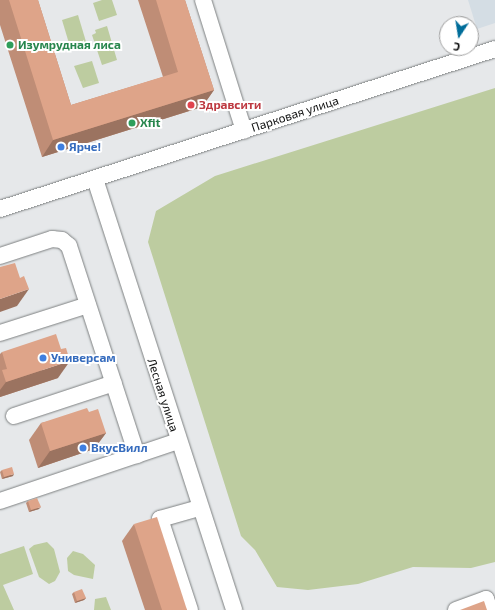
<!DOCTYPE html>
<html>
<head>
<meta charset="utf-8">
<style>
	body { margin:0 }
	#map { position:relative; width:495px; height:610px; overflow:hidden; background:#e6e8ea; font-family:"Exo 2",sans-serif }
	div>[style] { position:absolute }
	.built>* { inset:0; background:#d4dde4 }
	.green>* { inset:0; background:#bdcca0 }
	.roads { filter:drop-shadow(0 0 1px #7d8081) drop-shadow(0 0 1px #7d8081) }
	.minor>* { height:16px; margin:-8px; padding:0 8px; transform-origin:8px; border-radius:8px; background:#fff }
	.wall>* { inset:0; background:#bf8d76 }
	.shaded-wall>* { inset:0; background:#9b7360 }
	.building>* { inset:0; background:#dea489 }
	.dots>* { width:11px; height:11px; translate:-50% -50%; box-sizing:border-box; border:2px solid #fff; border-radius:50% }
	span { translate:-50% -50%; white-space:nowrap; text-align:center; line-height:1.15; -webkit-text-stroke:4px #fff; paint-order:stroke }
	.leisure-label { font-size:12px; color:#27864d; font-weight:700 }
	.left { translate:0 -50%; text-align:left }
	.health-label { font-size:12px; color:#be3a42; font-weight:700 }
	.street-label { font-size:12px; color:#0c0d0d }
	.shop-label { font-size:12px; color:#366cbe; font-weight:700 }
	.north { position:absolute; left:439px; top:16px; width:40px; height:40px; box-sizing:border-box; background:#fff; border:1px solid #9e9e9e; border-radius:50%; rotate:192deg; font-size:11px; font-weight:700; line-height:16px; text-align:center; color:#0c0d0d }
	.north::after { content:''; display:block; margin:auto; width:14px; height:18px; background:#006d9a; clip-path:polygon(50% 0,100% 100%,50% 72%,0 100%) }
</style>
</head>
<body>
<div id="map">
	<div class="built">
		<i style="clip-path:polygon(468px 0,495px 0,495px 23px,477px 29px)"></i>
	</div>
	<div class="green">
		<i style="clip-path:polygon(102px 0,112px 0,117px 15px,99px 21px,93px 3px)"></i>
		<i style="clip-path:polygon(78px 15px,87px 45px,71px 50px,62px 20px)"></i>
		<i style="clip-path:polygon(107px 26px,117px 60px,102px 65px,92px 35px,96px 33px,95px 30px)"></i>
		<i style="clip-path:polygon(92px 61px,99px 83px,83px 88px,74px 66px)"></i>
		<i style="clip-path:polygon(495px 88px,495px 562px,471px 568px,413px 567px,358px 584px,308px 590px,277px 587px,255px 550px,241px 536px,148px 242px,156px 211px,215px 176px)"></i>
		<i style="clip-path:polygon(47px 542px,54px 549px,60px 572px,55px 581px,49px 584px,39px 577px,29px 549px,34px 545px)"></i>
		<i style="clip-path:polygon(24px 546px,33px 574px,3px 585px,14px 610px,0 610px,0 554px)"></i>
		<i style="clip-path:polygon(73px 551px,83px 554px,95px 565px,93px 579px,74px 575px,68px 571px,67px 558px)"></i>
		<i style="clip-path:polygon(106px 597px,111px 610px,94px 610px,95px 599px)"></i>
	</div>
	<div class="roads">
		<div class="minor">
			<i style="left:203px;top:0;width:137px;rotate:72.6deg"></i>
			<i style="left:95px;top:179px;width:453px;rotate:72.1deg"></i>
			<i style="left:0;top:209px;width:520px;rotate:-17.91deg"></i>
			<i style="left:0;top:256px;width:55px;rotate:-18.1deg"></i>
			<i style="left:52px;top:239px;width:10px;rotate:6deg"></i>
			<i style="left:62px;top:240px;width:9px;rotate:41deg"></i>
			<i style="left:69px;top:246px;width:220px;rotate:72deg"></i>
			<i style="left:0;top:333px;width:92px;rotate:-17.7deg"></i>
			<i style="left:14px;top:416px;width:105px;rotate:-18.3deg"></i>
			<i style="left:0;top:501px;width:188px;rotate:-18.6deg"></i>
			<i style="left:190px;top:610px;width:96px;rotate:-108.2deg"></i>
			<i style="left:160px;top:519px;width:41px;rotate:-15.8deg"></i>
			<i style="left:456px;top:610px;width:32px;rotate:-20deg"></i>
			<i style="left:486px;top:599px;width:12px;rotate:70deg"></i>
		</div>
	</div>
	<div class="wall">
		<i style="clip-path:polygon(0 0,38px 0,71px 105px,163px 77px,138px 0,185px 0,214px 90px,202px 107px,42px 157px,0 25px)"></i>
		<i style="clip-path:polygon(2px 352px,58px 378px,0 397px,0 354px)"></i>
		<i style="clip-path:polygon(89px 412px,106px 433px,94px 449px,38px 468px,29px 440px,41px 423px)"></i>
		<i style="clip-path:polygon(2px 470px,13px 476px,2px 479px,0 472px)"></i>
		<i style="clip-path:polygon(28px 501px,39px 509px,29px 512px,26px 503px)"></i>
		<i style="clip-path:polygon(134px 524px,187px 610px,145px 610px,122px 541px)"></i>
		<i style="clip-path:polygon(74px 592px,86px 598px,84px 600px,75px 603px,72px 594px)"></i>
	</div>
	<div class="shaded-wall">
		<i style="clip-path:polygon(214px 90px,202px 107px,42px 157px,53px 140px)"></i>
		<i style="clip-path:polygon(29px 289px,17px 306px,0 312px,0 299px)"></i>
		<i style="clip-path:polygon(70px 361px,58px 378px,0 397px,0 390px,6px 382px)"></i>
		<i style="clip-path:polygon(106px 433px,94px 449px,38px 468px,50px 451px)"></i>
		<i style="clip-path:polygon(14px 474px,13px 476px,2px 479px,4px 477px)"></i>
		<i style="clip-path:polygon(41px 507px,39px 509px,29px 512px,31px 510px)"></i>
		<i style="clip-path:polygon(86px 598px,84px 600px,75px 603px,77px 601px)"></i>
	</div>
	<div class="building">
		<i style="clip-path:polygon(9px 0,38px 0,71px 105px,178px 72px,156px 0,185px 0,214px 90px,53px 140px)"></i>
		<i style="clip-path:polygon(15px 263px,20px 278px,24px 276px,29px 289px,0 299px,0 267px)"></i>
		<i style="clip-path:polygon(56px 334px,61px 349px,66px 348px,70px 361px,6px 382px,2px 370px,7px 369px,2px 352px)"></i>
		<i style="clip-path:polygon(87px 408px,89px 412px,98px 409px,106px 433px,50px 451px,41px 423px)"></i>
		<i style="clip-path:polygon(12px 467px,14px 474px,4px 477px,2px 470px)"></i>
		<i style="clip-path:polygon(37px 498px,41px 507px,31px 510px,28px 501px)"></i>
		<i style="clip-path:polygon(157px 517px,187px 610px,162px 610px,134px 524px)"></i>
		<i style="clip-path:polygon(82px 589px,86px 598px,77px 601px,74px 592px)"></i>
		<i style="clip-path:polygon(484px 601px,487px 610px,460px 610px)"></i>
	</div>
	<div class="dots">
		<i style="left:10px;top:45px;background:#2e9e5b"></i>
		<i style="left:191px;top:105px;background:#e0444e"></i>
		<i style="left:132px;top:123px;background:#2e9e5b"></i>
		<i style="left:61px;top:147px;background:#3f7fe0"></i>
		<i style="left:43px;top:358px;background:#3f7fe0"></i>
		<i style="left:83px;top:448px;background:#3f7fe0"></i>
	</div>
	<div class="leisure-label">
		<span class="left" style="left:18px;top:45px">Изумрудная лиса</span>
		<span class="left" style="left:140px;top:123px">Xfit</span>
	</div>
	<div class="health-label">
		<span class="left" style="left:199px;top:105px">Здравсити</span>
	</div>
	<div class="street-label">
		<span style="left:295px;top:114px;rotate:-18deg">Парковая улица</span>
		<span style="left:163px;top:395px;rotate:72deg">Лесная улица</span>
	</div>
	<div class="shop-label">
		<span class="left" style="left:69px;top:147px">Ярче!</span>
		<span class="left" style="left:51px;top:358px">Универсам</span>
		<span class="left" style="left:91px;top:448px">ВкусВилл</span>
	</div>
	<div class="north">С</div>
</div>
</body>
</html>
